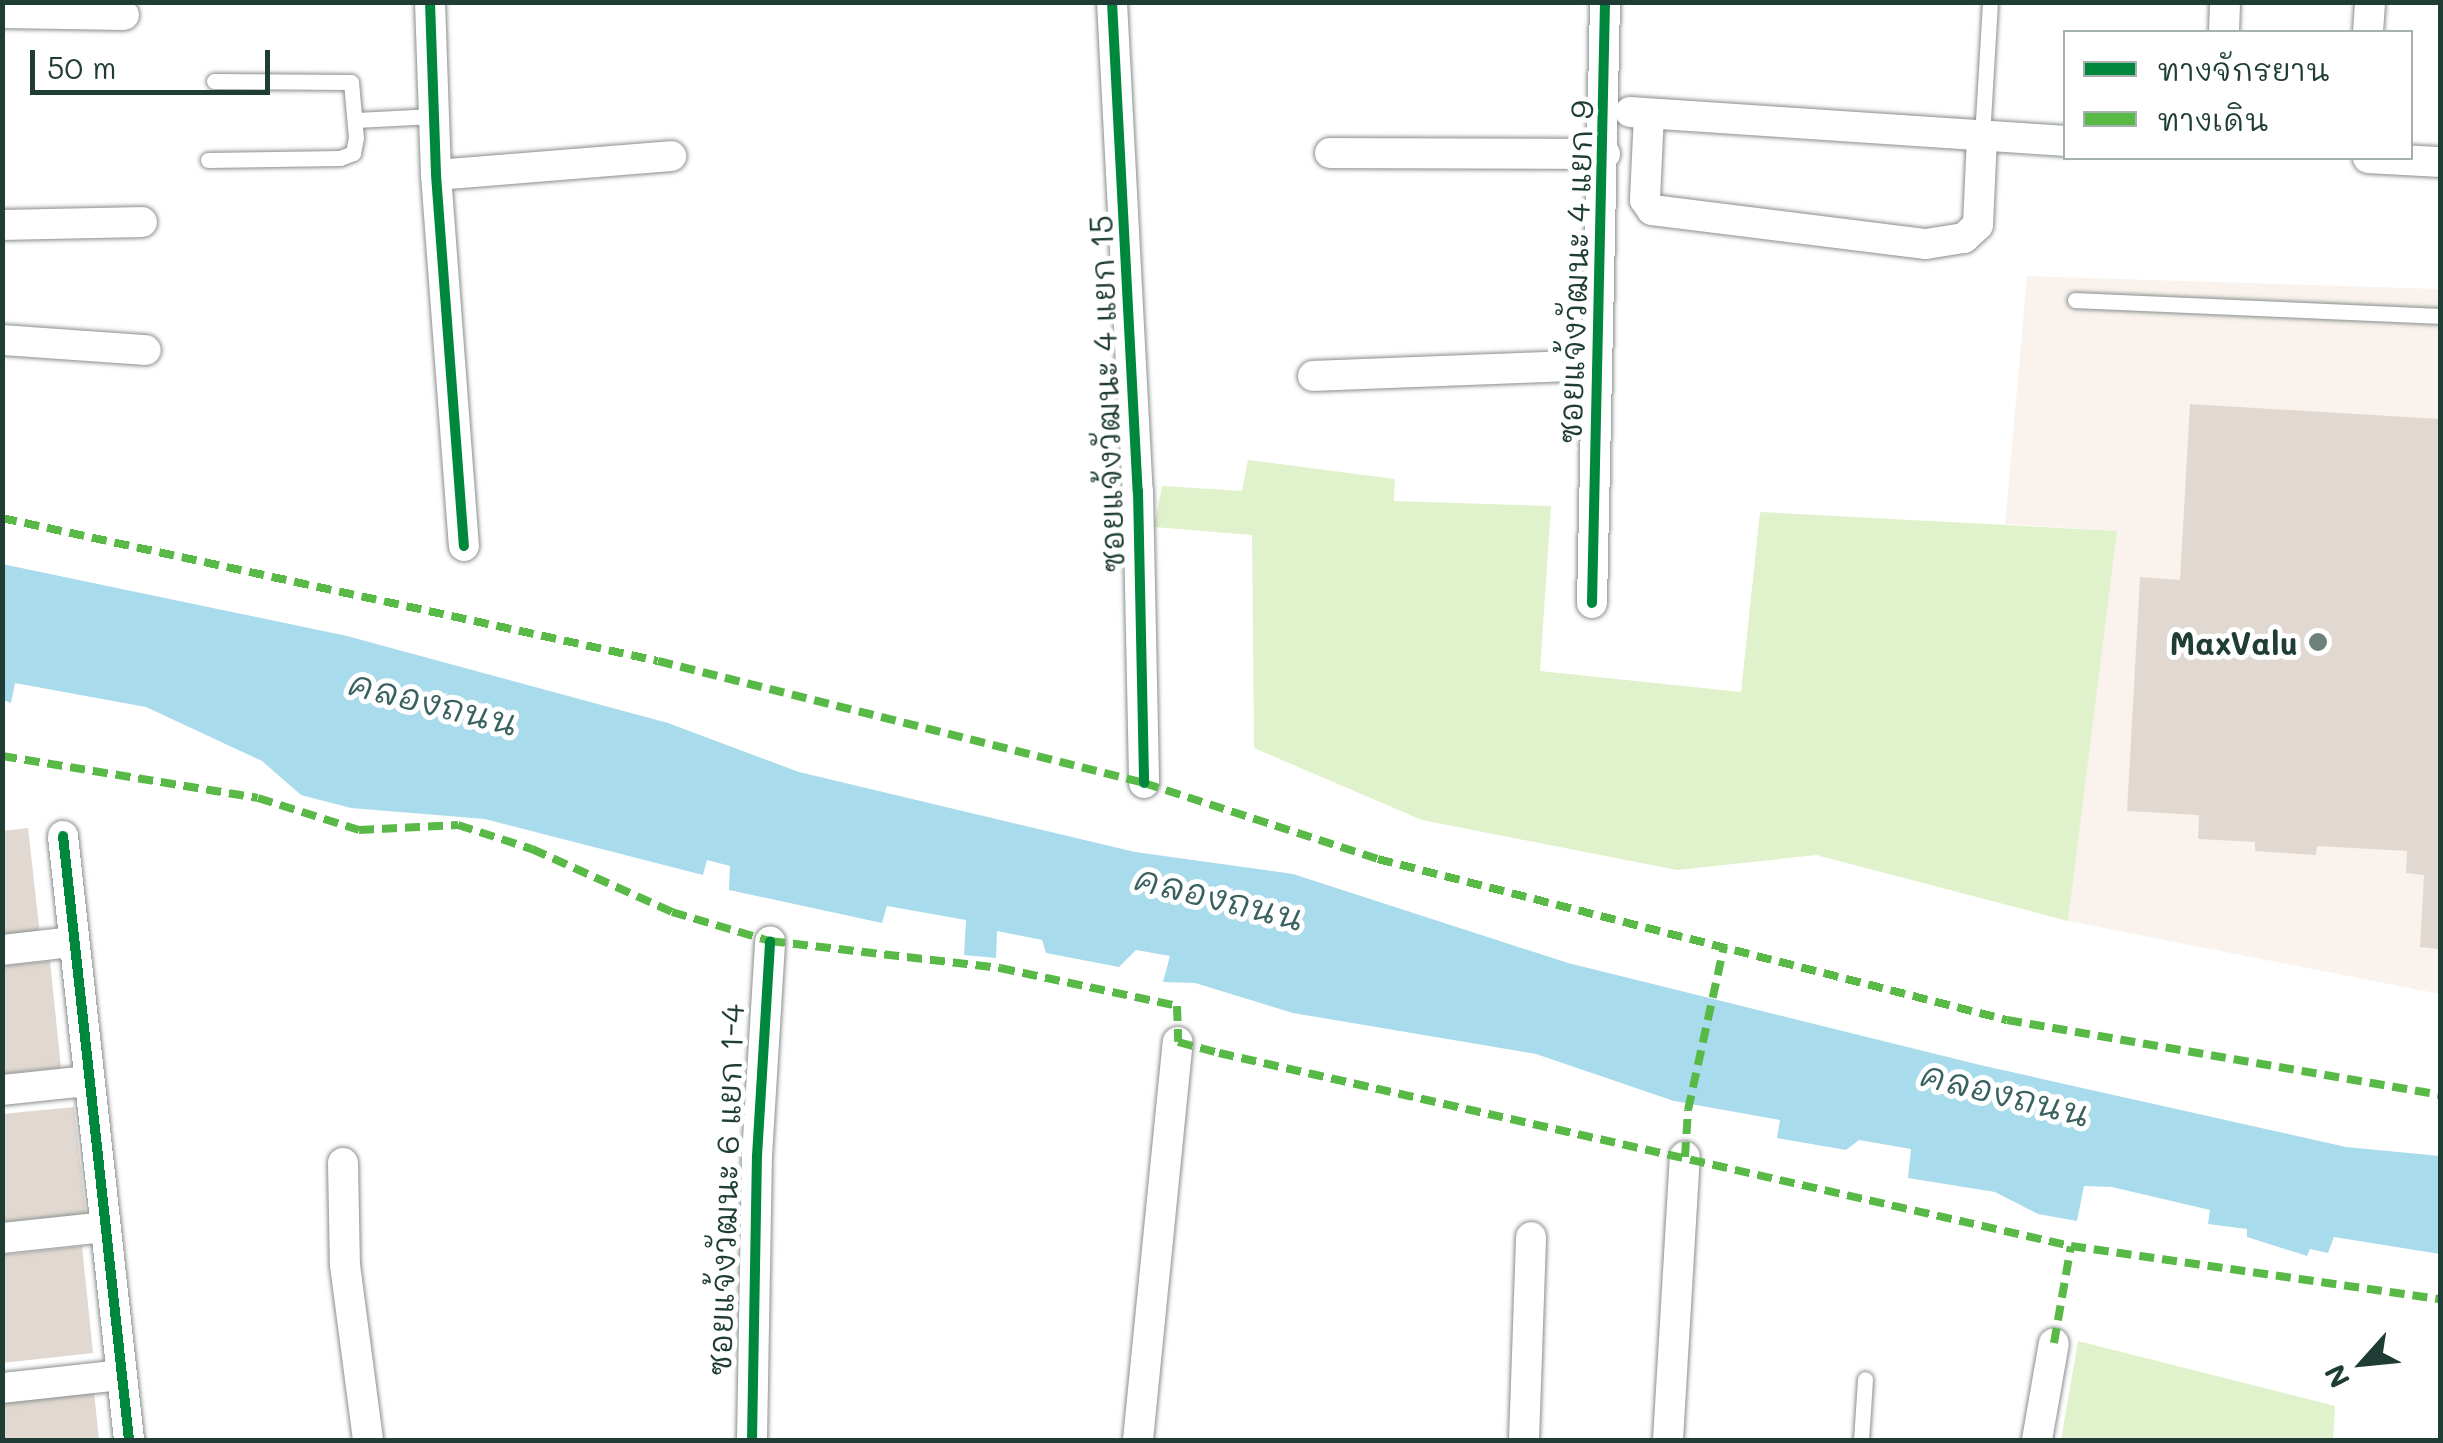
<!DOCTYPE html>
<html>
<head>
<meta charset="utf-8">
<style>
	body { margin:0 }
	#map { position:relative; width:2443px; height:1443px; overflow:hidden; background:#fff; font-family:Mali,"Playpen Sans Thai",sans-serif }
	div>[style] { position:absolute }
	.built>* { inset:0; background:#faf3ed }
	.green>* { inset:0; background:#dff2cb }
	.water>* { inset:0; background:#a8dbeb }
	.building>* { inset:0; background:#e1d8d1 }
	.roads { filter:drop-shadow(0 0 2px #898f8d) drop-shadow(0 0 2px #898f8d) }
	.lane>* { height:15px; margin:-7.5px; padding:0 7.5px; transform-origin:7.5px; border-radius:7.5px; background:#fff }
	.street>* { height:30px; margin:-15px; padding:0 15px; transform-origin:15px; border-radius:15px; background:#fff }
	.quiet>* { height:8px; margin-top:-4px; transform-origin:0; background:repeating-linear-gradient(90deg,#58b947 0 15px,transparent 0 23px) }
	.cycleway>* { height:10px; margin:-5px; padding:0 5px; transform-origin:5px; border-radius:5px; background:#00873e }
	.dots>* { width:28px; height:28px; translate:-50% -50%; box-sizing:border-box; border:5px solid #fff; border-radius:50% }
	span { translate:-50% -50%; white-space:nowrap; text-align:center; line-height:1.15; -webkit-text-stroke:10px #fff; paint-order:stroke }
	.street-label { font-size:32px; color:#1f3d34 }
	.poi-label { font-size:32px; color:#1f3d34; font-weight:700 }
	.right { translate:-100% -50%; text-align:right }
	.water-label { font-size:35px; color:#386160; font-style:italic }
	.frame { position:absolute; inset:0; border:5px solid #1f3d34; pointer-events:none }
	.legend { position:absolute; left:2063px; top:30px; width:350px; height:130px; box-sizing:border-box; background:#fff; border:2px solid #a5b1ae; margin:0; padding:12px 18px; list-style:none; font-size:30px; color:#1f3d34 }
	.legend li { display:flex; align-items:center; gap:20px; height:50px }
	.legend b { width:50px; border:2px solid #a5b1ae }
	.north { position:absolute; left:2313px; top:1313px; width:100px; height:100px; -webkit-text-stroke:8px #fff; paint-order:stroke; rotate:243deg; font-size:28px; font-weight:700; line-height:40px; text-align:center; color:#1f3d34 }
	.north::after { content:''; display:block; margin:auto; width:35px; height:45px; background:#1f3d34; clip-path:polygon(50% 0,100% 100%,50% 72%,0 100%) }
	.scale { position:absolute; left:30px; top:50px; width:240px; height:45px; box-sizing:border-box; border:5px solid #1f3d34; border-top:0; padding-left:12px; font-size:30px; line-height:35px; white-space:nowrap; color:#1f3d34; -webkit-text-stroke:8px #fff; paint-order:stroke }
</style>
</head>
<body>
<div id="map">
	<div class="built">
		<i style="clip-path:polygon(2027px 276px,2440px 289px,2440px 994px,2068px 921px,2116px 531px,2005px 524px)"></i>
	</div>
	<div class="green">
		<i style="clip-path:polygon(1248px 460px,1395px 479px,1394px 501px,1551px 506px,1540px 671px,1741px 692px,1760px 512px,2117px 531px,2068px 921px,1816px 855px,1677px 870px,1422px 820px,1254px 748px,1252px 535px,1154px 527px,1162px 486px,1242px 491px)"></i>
		<i style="clip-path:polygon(2078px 1341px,2335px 1406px,2333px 1440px,2061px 1440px)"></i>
	</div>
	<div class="water">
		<i style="clip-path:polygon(2px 564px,347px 636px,668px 723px,799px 772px,1135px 852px,1293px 874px,1568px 963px,1980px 1065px,2346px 1147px,2440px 1156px,2440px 1254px,2334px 1237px,2328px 1253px,2310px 1249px,2307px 1256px,2247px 1237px,2247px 1229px,2208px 1224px,2210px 1210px,2112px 1187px,2084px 1186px,2077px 1221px,2038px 1214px,1995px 1192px,1908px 1178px,1911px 1149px,1859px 1140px,1846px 1150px,1777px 1138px,1780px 1120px,1674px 1101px,1536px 1054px,1293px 1013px,1195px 983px,1163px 982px,1170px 956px,1136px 950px,1119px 967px,1046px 953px,1042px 940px,997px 931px,996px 958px,964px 955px,966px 920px,887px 906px,882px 923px,729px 890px,730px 866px,707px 860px,703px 875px,485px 819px,351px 808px,301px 795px,262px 761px,146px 707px,15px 683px,11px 703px,3px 700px)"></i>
	</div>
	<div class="building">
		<i style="clip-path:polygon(2190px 404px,2440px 419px,2440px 949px,2420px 947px,2424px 875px,2406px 873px,2407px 851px,2317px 846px,2316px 855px,2255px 851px,2255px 842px,2198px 839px,2199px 815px,2127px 811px,2140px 577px,2180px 580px)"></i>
		<i style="clip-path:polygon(28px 828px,40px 935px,2px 939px,2px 831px)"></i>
		<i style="clip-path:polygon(50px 961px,61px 1068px,2px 1074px,2px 966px)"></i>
		<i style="clip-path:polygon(74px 1107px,86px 1214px,2px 1222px,2px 1114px)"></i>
		<i style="clip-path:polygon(82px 1246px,93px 1353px,2px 1363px,2px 1255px)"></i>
		<i style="clip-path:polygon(94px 1392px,99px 1440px,2px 1440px,2px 1401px)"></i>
	</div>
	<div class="roads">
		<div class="lane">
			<i style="left:356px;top:120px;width:78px;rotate:-2.9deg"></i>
			<i style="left:1982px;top:137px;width:135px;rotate:-86.6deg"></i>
			<i style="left:208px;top:160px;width:132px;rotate:-0.9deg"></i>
			<i style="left:340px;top:158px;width:14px;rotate:-21deg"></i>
			<i style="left:353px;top:153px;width:15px;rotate:-79deg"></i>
			<i style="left:356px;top:138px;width:56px;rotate:-95.1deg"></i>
			<i style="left:351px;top:82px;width:137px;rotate:-179.6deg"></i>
			<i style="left:2075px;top:300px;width:365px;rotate:2.5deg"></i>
			<i style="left:1861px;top:1440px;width:61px;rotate:-86.2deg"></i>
		</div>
		<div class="street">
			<i style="left:430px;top:2px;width:173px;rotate:88deg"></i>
			<i style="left:436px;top:175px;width:372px;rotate:85.7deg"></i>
			<i style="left:1112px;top:2px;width:490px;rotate:87deg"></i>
			<i style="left:1138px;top:491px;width:292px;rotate:88.8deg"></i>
			<i style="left:2px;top:13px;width:122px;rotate:0.9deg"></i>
			<i style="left:2224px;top:32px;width:30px;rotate:-88deg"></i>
			<i style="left:2368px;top:32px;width:30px;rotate:-86deg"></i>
			<i style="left:1630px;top:112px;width:437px;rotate:3.8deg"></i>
			<i style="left:1649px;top:114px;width:86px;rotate:92.7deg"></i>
			<i style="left:1645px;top:200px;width:12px;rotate:55deg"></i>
			<i style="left:1652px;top:210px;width:276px;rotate:7.1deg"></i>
			<i style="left:1926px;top:244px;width:38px;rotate:-9deg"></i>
			<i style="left:1964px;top:238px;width:19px;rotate:-43deg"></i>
			<i style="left:1978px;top:225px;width:88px;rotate:-87.4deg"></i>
			<i style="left:1330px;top:153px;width:275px;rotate:0.2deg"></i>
			<i style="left:2368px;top:158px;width:72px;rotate:3.2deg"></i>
			<i style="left:436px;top:175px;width:236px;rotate:-4.6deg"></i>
			<i style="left:2px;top:225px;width:140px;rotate:-1.2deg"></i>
			<i style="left:2px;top:340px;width:144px;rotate:4deg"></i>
			<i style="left:1313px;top:376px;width:283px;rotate:-2.2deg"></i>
			<i style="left:1592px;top:603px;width:601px;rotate:-88.76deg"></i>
			<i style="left:63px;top:836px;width:608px;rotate:83.76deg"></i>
			<i style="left:2px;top:950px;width:70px;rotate:-6.5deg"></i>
			<i style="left:2px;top:1090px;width:86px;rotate:-6deg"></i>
			<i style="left:343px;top:1163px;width:102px;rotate:88.9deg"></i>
			<i style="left:345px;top:1265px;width:177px;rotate:82.5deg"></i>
			<i style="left:2px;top:1238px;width:104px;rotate:-6.1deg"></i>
			<i style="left:2px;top:1388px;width:120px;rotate:-6.2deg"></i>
			<i style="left:752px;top:1440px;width:284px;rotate:-89deg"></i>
			<i style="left:757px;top:1156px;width:215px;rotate:-86.5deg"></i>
			<i style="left:1138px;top:1440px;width:400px;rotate:-84.3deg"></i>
			<i style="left:1524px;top:1440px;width:203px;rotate:-88deg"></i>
			<i style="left:1668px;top:1440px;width:284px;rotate:-86.6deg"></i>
			<i style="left:2037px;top:1440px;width:98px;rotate:-80.1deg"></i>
		</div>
	</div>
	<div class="quiet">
		<i style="left:2px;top:518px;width:671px;rotate:12.3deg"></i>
		<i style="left:658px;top:661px;width:501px;rotate:14.09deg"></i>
		<i style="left:1144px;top:783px;width:246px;rotate:18deg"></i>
		<i style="left:1378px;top:859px;width:649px;rotate:14.36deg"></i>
		<i style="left:2007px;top:1020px;width:439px;rotate:9.8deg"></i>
		<i style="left:2px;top:756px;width:259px;rotate:9.3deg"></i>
		<i style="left:258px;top:798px;width:106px;rotate:17.6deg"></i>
		<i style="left:359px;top:830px;width:99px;rotate:-2.9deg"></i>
		<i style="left:458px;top:825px;width:78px;rotate:18deg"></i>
		<i style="left:532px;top:849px;width:154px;rotate:24.2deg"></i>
		<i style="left:672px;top:912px;width:102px;rotate:16.5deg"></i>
		<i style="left:770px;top:941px;width:232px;rotate:6.7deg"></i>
		<i style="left:1000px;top:968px;width:181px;rotate:12.1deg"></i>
		<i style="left:1177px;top:1006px;width:36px;rotate:88deg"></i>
		<i style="left:1178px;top:1042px;width:42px;rotate:15deg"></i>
		<i style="left:1219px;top:1053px;width:874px;rotate:12.76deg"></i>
		<i style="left:2071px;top:1246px;width:373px;rotate:8.2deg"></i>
		<i style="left:1685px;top:1157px;width:47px;rotate:-86.3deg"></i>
		<i style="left:1688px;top:1110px;width:168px;rotate:-77.6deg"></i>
		<i style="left:2054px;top:1343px;width:98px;rotate:-80.1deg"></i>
	</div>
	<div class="cycleway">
		<i style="left:430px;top:2px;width:173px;rotate:88deg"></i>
		<i style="left:436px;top:175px;width:372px;rotate:85.7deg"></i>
		<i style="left:1112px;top:2px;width:490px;rotate:87deg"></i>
		<i style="left:1138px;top:491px;width:292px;rotate:88.8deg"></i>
		<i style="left:1592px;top:603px;width:601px;rotate:-88.76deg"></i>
		<i style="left:63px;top:836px;width:608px;rotate:83.76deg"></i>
		<i style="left:752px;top:1440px;width:284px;rotate:-89deg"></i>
		<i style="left:757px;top:1156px;width:215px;rotate:-86.5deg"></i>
	</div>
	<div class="dots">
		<i style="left:2318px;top:642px;background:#6d817b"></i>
	</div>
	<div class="street-label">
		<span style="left:1575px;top:272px;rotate:-88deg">ซอยแจ้งวัฒนะ 4 แยก 9</span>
		<span style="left:1106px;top:394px;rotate:-92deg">ซอยแจ้งวัฒนะ 4 แยก 15</span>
		<span style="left:725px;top:1190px;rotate:-88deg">ซอยแจ้งวัฒนะ 6 แยก 1-4</span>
	</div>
	<div class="poi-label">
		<span class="right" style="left:2298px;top:642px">MaxValu</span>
	</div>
	<div class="water-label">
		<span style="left:434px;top:702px;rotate:14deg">คลองถนน</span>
		<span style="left:1220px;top:897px;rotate:14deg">คลองถนน</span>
		<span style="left:2006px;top:1093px;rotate:14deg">คลองถนน</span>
	</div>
	<div class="frame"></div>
	<ul class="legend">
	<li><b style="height:12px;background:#00873e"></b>ทางจักรยาน</li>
	<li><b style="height:12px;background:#58b947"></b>ทางเดิน</li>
	</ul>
	<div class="north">N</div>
	<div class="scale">50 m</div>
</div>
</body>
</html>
